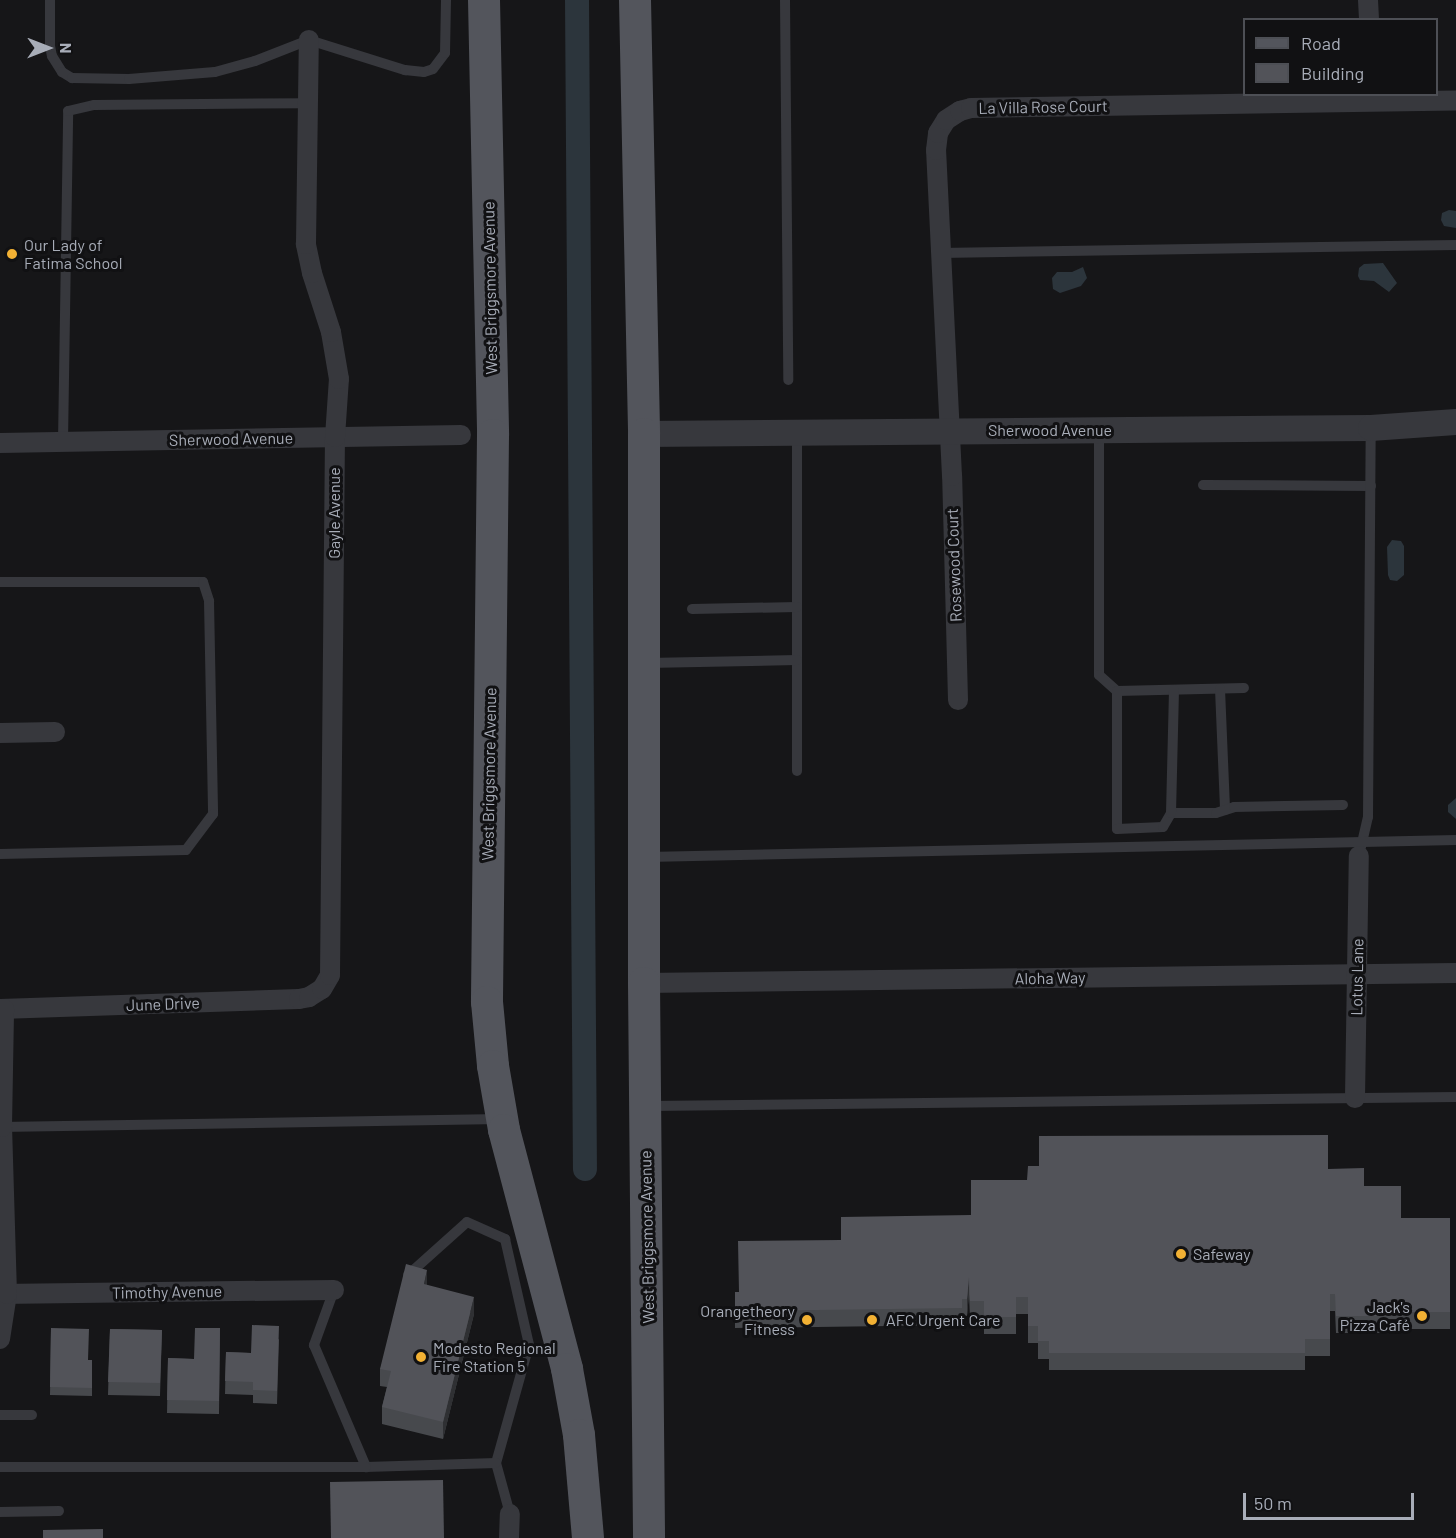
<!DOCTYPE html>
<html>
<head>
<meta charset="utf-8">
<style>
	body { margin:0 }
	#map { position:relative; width:1456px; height:1538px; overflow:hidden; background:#161618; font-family:Barlow,sans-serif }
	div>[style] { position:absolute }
	.water>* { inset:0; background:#2c353c }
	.canal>* { height:24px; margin:-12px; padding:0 12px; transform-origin:12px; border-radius:12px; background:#2c353c }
	.service>* { height:10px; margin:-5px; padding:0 5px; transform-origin:5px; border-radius:5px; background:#37383d }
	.minor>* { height:20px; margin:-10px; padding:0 10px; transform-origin:10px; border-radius:10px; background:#37383d }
	.tertiary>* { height:26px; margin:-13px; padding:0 13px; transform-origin:13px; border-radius:13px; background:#37383d }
	.primary>* { height:32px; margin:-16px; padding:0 16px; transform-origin:16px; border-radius:16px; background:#53555c }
	.wall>* { inset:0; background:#47494d }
	.shaded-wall>* { inset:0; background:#2f3033 }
	.building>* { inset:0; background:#525359 }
	.dots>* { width:16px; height:16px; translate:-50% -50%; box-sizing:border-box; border:3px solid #111113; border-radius:50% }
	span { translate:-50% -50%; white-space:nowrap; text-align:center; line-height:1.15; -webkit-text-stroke:6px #111113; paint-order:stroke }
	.street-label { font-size:16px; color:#a8adb8 }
	.poi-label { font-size:16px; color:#a8adb8 }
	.left { translate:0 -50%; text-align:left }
	.right { translate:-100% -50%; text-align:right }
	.legend { position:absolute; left:1243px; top:18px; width:195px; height:78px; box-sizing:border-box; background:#111113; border:2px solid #4d4f55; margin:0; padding:8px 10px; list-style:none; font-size:18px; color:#a8adb8 }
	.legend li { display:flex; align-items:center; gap:12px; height:30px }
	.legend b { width:30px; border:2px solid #4d4f55 }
	.north { position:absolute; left:18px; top:18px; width:60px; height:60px; -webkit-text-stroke:4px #111113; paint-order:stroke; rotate:90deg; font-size:16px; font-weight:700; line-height:24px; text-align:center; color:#a8adb8 }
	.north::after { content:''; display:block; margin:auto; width:21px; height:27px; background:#a8adb8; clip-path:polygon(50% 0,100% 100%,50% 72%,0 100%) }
	.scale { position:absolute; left:1243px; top:1493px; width:171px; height:27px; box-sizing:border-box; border:3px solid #a8adb8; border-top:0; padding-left:8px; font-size:18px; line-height:21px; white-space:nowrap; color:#a8adb8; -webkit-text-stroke:4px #111113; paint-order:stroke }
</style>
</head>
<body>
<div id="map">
	<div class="water">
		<i style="clip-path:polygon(1449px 210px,1456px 211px,1456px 228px,1444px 226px,1441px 220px,1442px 213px)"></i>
		<i style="clip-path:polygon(1383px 263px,1397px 283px,1389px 292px,1374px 281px,1360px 280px,1358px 276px,1359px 268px,1364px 264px)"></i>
		<i style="clip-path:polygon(1083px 267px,1087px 278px,1081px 286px,1060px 293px,1053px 289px,1052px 278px,1057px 272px,1072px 272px)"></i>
		<i style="clip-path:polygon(1392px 540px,1401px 541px,1404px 546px,1404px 575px,1397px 581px,1390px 580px,1388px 575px,1387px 547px)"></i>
		<i style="clip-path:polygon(1456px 798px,1456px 819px,1448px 812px,1448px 805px)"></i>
	</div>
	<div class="canal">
		<i style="left:577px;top:0;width:1169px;rotate:89.61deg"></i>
	</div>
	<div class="service">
		<i style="left:50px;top:0;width:46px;rotate:90deg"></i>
		<i style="left:50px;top:46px;width:10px;rotate:79deg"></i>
		<i style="left:52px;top:56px;width:19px;rotate:58deg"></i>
		<i style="left:62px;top:72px;width:12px;rotate:31deg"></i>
		<i style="left:72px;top:78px;width:57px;rotate:1deg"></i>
		<i style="left:129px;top:79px;width:86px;rotate:-4.7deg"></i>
		<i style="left:215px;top:72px;width:41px;rotate:-15.4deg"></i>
		<i style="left:255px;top:61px;width:58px;rotate:-21.3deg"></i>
		<i style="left:309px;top:40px;width:101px;rotate:17.4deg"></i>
		<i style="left:405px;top:70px;width:19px;rotate:6deg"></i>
		<i style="left:424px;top:72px;width:9px;rotate:-18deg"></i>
		<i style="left:433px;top:69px;width:20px;rotate:-53deg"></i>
		<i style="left:445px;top:53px;width:53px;rotate:-88.9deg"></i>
		<i style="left:785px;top:0;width:380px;rotate:89.5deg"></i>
		<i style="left:940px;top:253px;width:516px;rotate:-0.89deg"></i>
		<i style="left:1099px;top:430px;width:245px;rotate:90deg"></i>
		<i style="left:1099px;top:675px;width:24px;rotate:42deg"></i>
		<i style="left:1117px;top:691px;width:127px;rotate:-1.4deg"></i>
		<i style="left:797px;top:433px;width:338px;rotate:90deg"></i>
		<i style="left:63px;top:442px;width:331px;rotate:-89.1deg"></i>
		<i style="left:68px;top:111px;width:27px;rotate:-13deg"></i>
		<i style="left:94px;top:105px;width:213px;rotate:-0.5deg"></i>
		<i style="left:1203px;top:485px;width:168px;rotate:0.3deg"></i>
		<i style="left:0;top:582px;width:203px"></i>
		<i style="left:203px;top:582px;width:20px;rotate:72deg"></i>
		<i style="left:209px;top:601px;width:213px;rotate:88.9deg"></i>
		<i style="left:213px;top:814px;width:45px;rotate:126.9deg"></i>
		<i style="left:186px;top:850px;width:186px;rotate:178.8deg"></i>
		<i style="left:692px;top:609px;width:105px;rotate:-1.1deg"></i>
		<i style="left:647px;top:663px;width:150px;rotate:-1.1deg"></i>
		<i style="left:1220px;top:689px;width:121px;rotate:87.6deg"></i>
		<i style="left:1117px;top:691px;width:138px;rotate:90deg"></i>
		<i style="left:1117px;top:829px;width:46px;rotate:-2.5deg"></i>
		<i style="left:1163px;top:827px;width:16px;rotate:-60deg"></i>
		<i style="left:1171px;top:813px;width:45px"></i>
		<i style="left:1216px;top:813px;width:19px;rotate:-18deg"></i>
		<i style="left:1234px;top:807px;width:109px;rotate:-1.1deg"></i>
		<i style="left:1171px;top:813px;width:123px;rotate:-88.6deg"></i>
		<i style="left:1361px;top:847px;width:31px;rotate:-77deg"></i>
		<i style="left:1368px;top:817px;width:389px;rotate:-89.6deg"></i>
		<i style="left:647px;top:857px;width:809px;rotate:-1.2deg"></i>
		<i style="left:649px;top:1106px;width:807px;rotate:-0.64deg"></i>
		<i style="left:0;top:1127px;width:501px;rotate:-0.91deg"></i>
		<i style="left:408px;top:1275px;width:79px;rotate:-41.9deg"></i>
		<i style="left:467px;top:1222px;width:42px;rotate:24.1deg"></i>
		<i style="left:505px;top:1239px;width:109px;rotate:77.2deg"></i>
		<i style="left:529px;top:1345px;width:123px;rotate:105.6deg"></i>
		<i style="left:496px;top:1463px;width:53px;rotate:74.6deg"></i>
		<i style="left:334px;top:1290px;width:59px;rotate:110deg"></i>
		<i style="left:314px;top:1345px;width:133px;rotate:66.9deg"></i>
		<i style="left:366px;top:1467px;width:130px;rotate:-1.8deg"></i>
		<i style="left:0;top:1415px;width:32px"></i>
		<i style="left:0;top:1467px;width:366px"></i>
		<i style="left:0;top:1512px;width:59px;rotate:-1deg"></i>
	</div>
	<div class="minor">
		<i style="left:1368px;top:0;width:20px;rotate:87deg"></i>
		<i style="left:0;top:443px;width:461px;rotate:-1deg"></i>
		<i style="left:958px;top:700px;width:224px;rotate:-91.5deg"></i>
		<i style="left:952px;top:476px;width:326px;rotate:-92.8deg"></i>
		<i style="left:936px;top:150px;width:17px;rotate:-83deg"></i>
		<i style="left:938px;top:133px;width:15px;rotate:-58deg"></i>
		<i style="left:946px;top:120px;width:17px;rotate:-33deg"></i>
		<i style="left:960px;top:111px;width:11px;rotate:-15deg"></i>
		<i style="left:971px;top:108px;width:485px;rotate:-0.9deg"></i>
		<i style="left:0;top:733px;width:55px;rotate:-1deg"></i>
		<i style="left:644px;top:983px;width:812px;rotate:-0.71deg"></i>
		<i style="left:0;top:1009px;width:299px;rotate:-1.9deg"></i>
		<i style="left:299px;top:999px;width:10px;rotate:-11deg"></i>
		<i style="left:309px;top:997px;width:15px;rotate:-32deg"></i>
		<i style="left:322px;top:989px;width:16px;rotate:-60deg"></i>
		<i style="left:330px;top:975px;width:538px;rotate:-89.47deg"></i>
		<i style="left:335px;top:437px;width:58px;rotate:-86.1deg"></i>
		<i style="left:339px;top:379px;width:48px;rotate:-99.7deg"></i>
		<i style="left:331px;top:332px;width:62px;rotate:-107.9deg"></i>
		<i style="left:312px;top:273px;width:30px;rotate:-102deg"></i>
		<i style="left:306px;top:244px;width:204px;rotate:-89.2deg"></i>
		<i style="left:1355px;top:1098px;width:242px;rotate:-89.1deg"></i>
		<i style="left:0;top:1294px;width:334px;rotate:-0.7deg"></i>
		<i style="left:0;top:1339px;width:46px;rotate:-81.2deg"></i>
		<i style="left:7px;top:1294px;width:167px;rotate:-91.7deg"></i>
		<i style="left:2px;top:1127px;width:118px;rotate:-89deg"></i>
		<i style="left:509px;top:1538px;width:24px;rotate:-88deg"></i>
	</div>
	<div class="tertiary">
		<i style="left:644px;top:434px;width:727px;rotate:-0.47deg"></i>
		<i style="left:1371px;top:428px;width:85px;rotate:-4deg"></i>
	</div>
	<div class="primary">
		<i style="left:484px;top:0;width:435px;rotate:88.8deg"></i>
		<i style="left:493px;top:435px;width:567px;rotate:90.61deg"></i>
		<i style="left:487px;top:1002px;width:64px;rotate:84.6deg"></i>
		<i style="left:493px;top:1066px;width:65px;rotate:80.2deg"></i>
		<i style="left:504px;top:1130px;width:247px;rotate:75.2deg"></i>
		<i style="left:567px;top:1369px;width:67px;rotate:79.7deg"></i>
		<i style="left:579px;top:1435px;width:103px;rotate:85deg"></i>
		<i style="left:635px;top:0;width:434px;rotate:88.8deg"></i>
		<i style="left:644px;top:434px;width:549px;rotate:90deg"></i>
		<i style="left:644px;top:983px;width:555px;rotate:89.48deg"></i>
	</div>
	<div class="wall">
		<i style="clip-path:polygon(1328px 1169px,1364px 1186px,1401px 1218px,1450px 1218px,1450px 1329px,1398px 1329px,1398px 1319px,1385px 1319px,1385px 1333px,1336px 1333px,1335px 1311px,1330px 1311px,1330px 1356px,1305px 1356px,1305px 1370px,1049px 1370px,1049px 1359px,1038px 1359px,1038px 1343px,1028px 1343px,1028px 1314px,1016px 1314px,1016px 1334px,984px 1334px,984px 1318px,970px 1318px,969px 1294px,967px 1316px,962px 1316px,962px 1325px,735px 1328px,735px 1292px,739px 1292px,841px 1240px,971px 1215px,1027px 1180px)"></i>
		<i style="clip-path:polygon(427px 1285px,474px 1314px,443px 1439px,382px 1424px,382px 1407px,387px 1387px,380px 1386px,380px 1369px)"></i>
		<i style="clip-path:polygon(51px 1328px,88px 1360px,92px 1360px,92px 1396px,50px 1395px)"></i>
		<i style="clip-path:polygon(220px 1328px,219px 1414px,167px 1413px,168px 1358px,194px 1359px)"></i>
		<i style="clip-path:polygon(110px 1329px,162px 1330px,160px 1396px,108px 1395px)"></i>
		<i style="clip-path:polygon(279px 1339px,277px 1404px,253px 1403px,253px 1395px,225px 1394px,226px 1352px,251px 1353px)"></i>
	</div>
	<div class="shaded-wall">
		<i style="clip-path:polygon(427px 1270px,427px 1287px,424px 1284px)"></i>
		<i style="clip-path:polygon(969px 1277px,969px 1294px,967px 1316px,967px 1299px)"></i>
		<i style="clip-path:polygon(474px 1297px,474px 1314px,443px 1439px,443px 1422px)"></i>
	</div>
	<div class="building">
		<i style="clip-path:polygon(1328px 1135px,1328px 1169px,1364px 1168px,1364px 1186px,1401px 1186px,1401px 1218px,1450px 1218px,1450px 1312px,1398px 1312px,1398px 1302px,1385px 1302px,1385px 1316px,1336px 1316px,1335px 1294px,1330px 1294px,1330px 1339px,1305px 1339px,1305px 1353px,1049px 1353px,1049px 1341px,1038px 1341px,1038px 1326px,1028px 1326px,1028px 1297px,1016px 1297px,1016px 1317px,984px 1317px,984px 1301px,970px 1301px,969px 1277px,967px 1299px,962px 1299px,962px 1308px,735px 1311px,735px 1292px,739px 1292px,738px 1241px,841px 1240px,841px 1217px,971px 1215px,971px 1180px,1027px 1180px,1028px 1166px,1039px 1166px,1039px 1136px)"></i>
		<i style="clip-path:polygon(406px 1264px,427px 1270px,424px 1284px,474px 1297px,443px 1422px,382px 1407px,391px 1371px,380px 1369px)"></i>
		<i style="clip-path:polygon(252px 1325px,279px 1326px,277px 1391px,253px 1390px,253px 1382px,225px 1381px,226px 1352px,251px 1353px)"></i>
		<i style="clip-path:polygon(51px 1328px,89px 1329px,88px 1360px,92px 1360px,92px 1388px,50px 1387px)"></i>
		<i style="clip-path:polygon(195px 1328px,220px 1328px,219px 1401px,167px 1400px,168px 1358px,194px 1359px)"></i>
		<i style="clip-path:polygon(110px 1329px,162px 1330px,160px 1383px,108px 1382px)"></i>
		<i style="clip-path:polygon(443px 1480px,444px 1538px,331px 1538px,330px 1482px)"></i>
		<i style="clip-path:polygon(103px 1529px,103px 1538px,43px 1538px,43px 1530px)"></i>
	</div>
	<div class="dots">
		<i style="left:12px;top:254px;background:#f2b134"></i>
		<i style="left:1181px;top:1254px;background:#f2b134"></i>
		<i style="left:1422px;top:1316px;background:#f2b134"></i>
		<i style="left:807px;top:1320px;background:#f2b134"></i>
		<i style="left:872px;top:1320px;background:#f2b134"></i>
		<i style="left:421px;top:1357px;background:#f2b134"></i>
	</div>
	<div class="street-label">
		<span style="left:1043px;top:107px;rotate:-1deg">La Villa Rose Court</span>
		<span style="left:490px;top:288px;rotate:-91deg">West Briggsmore Avenue</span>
		<span style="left:1050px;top:430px">Sherwood Avenue</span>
		<span style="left:231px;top:439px;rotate:-1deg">Sherwood Avenue</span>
		<span style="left:334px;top:513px;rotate:-90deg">Gayle Avenue</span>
		<span style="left:954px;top:565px;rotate:-92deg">Rosewood Court</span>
		<span style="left:489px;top:774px;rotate:-89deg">West Briggsmore Avenue</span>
		<span style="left:1357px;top:977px;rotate:-89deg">Lotus Lane</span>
		<span style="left:1050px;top:978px;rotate:-1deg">Aloha Way</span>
		<span style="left:163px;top:1004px;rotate:-2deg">June Drive</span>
		<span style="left:647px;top:1237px;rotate:-91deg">West Briggsmore Avenue</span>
		<span style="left:167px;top:1292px;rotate:-1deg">Timothy Avenue</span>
	</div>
	<div class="poi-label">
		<span class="left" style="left:24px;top:254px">Our Lady of<br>Fatima School</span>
		<span class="left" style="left:1193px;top:1254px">Safeway</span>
		<span class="right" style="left:1410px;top:1316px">Jack's<br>Pizza Café</span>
		<span class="right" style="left:795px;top:1320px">Orangetheory<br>Fitness</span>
		<span class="left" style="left:886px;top:1320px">AFC Urgent Care</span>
		<span class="left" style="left:433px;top:1357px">Modesto Regional<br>Fire Station 5</span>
	</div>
	<ul class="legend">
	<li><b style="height:8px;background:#53555c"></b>Road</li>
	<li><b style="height:16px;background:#525359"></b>Building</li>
	</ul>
	<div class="north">N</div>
	<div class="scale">50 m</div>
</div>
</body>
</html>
